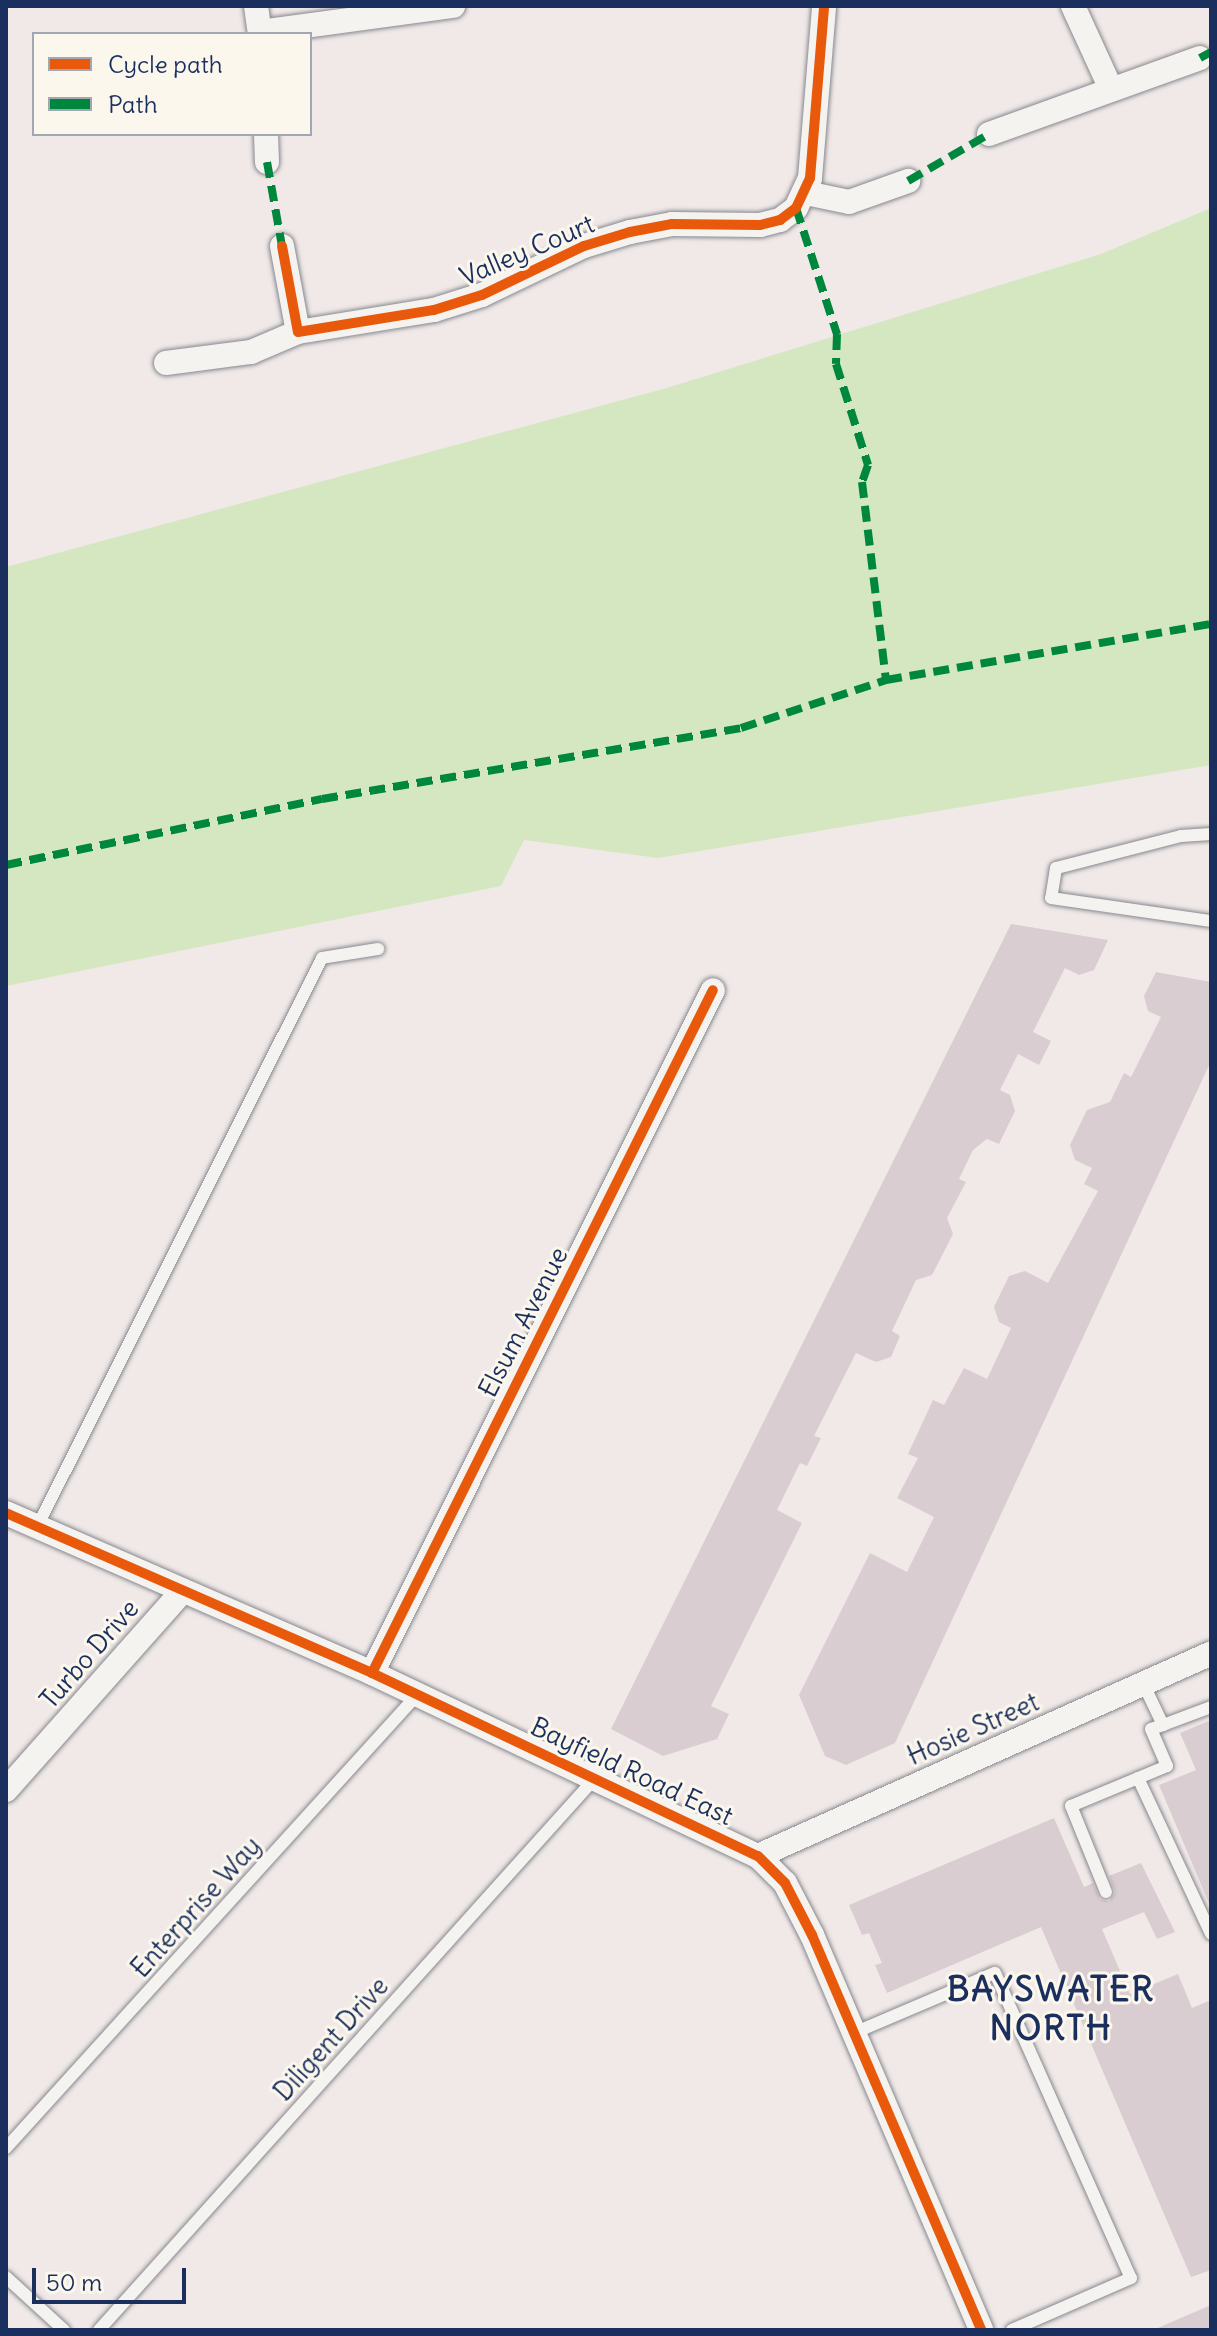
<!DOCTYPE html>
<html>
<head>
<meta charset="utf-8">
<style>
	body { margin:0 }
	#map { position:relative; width:1217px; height:2336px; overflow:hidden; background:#f0e9e7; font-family:Delius,sans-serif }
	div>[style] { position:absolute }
	.green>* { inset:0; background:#d5e7c0 }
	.building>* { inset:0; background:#dacdd1 }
	.roads { filter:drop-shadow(0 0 2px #878890) drop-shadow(0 0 2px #878890) }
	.lane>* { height:12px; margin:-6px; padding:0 6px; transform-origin:6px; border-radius:6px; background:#f5f3f0 }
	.street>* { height:24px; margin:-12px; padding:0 12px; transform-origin:12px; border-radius:12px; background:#f5f3f0 }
	.quiet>* { height:8px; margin-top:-4px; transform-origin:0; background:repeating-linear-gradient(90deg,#00873e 0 16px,transparent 0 24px) }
	.cycleway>* { height:10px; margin:-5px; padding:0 5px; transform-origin:5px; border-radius:5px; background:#e8590c }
	span { translate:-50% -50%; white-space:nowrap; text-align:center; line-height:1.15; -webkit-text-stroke:6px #fbf7ec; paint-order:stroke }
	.street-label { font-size:26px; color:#1b2f5e }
	.district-label { font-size:34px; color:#1b2f5e; font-weight:700; letter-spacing:2px }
	.frame { position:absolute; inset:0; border:8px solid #1b2f5e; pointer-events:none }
	.legend { position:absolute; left:32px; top:32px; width:280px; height:104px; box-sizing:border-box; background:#fbf7ec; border:2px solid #a1a7b3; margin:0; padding:10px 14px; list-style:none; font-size:24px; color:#1b2f5e }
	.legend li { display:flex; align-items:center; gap:16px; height:40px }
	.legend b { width:40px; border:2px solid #a1a7b3 }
	.scale { position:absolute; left:32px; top:2268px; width:154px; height:36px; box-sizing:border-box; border:4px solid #1b2f5e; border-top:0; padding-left:10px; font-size:24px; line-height:28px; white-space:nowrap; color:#1b2f5e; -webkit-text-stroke:6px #fbf7ec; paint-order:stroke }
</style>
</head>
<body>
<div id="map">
	<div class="green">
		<i style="clip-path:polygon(1211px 208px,1211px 765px,658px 858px,524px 840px,501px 886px,6px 986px,6px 567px,670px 387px,1101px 254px)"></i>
	</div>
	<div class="building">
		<i style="clip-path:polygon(1011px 924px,1108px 940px,1094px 970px,1079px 975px,1065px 968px,1033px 1032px,1051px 1041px,1039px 1065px,1018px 1054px,1000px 1090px,1010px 1095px,1015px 1111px,999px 1144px,987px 1139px,973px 1150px,959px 1179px,966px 1182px,947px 1218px,953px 1234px,932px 1275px,916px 1280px,892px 1331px,900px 1336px,891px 1357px,876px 1362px,856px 1353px,814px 1436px,821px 1438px,807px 1466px,800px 1463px,777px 1510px,802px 1523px,711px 1706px,729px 1714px,717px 1739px,663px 1756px,611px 1729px)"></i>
		<i style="clip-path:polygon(1156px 972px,1211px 982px,1211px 1061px,895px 1743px,846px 1765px,825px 1756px,799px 1695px,870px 1553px,907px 1572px,934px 1517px,897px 1498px,918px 1458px,908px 1454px,933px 1400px,944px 1405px,964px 1368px,987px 1379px,1011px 1328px,999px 1322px,994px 1307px,1009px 1276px,1025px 1271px,1048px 1283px,1098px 1191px,1084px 1184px,1092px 1168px,1075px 1160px,1070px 1145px,1087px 1110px,1110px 1102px,1124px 1073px,1131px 1077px,1161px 1017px,1148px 1011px,1144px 996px)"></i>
		<i style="clip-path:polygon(1211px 1720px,1211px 1908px,1159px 1785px,1196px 1770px,1180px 1733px)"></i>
		<i style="clip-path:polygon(1054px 1818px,1084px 1887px,1093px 1883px,1100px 1899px,1109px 1901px,1115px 1892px,1109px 1876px,1141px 1863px,1175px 1932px,1157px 1939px,1144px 1912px,1102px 1929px,1130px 1994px,1178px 1974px,1192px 2008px,1211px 2000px,1211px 2270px,1191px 2277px,1041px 1927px,887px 1993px,875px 1965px,882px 1963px,869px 1933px,862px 1935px,849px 1905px)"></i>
		<i style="clip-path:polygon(1211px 2305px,1211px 2330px,1153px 2330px)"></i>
	</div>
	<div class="roads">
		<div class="lane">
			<i style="left:1211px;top:834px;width:30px;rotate:176deg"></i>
			<i style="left:1181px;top:836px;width:129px;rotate:165.6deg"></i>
			<i style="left:1056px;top:868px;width:30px;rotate:99deg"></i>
			<i style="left:1051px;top:898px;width:162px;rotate:8.2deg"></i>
			<i style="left:37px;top:1527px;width:636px;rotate:-63.39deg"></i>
			<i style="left:322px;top:958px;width:57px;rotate:-9.1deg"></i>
			<i style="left:1163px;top:1725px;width:51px;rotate:-20.6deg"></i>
			<i style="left:1138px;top:1778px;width:172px;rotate:64.9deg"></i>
			<i style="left:1106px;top:1892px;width:93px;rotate:-112.1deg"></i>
			<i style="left:1071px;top:1806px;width:104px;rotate:-22.6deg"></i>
			<i style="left:1167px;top:1766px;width:40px;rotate:-113.4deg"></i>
			<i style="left:1151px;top:1729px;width:13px;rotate:-18deg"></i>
			<i style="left:1163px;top:1725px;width:47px;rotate:-115.5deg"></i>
			<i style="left:854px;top:2033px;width:153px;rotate:-23.1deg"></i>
			<i style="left:995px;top:1973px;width:334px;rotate:66deg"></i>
			<i style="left:1131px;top:2278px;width:130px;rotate:156.4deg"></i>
			<i style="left:6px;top:2148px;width:612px;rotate:-47.78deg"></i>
			<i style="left:6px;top:2277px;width:79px;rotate:42.4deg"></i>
			<i style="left:99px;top:2330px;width:744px;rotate:-48.05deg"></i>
		</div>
		<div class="street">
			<i style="left:256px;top:6px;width:28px;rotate:82deg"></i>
			<i style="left:1073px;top:6px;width:91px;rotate:65.4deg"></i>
			<i style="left:260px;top:32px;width:195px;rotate:-7.7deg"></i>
			<i style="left:266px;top:134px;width:28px;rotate:88deg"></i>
			<i style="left:989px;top:134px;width:224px;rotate:-19.8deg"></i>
			<i style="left:806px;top:193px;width:44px;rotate:11.8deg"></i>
			<i style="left:849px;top:202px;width:63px;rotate:-19.6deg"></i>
			<i style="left:282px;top:246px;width:87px;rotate:79.5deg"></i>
			<i style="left:298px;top:332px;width:138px;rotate:-9.2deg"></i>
			<i style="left:434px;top:310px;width:50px;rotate:-17.4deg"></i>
			<i style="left:482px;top:295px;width:113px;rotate:-25.7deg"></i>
			<i style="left:584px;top:246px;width:48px;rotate:-16.9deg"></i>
			<i style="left:630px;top:232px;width:43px;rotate:-10.8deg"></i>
			<i style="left:672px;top:224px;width:88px;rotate:0.7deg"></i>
			<i style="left:760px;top:225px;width:21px;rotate:-14deg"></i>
			<i style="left:780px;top:220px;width:20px;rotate:-37deg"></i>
			<i style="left:796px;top:208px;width:33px;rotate:-65deg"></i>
			<i style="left:810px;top:178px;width:173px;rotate:-85.3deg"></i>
			<i style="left:166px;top:363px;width:86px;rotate:-7.4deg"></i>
			<i style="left:251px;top:352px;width:51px;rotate:-23.1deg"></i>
			<i style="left:6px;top:1513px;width:399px;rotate:23.6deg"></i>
			<i style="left:372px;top:1673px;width:427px;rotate:25.4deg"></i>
			<i style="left:758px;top:1856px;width:38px;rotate:45deg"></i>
			<i style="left:785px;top:1883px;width:59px;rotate:62.6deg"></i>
			<i style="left:812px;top:1935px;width:430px;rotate:66.8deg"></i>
			<i style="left:372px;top:1673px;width:763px;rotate:-63.47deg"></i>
			<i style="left:6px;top:1790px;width:265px;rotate:-48.4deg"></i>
			<i style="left:758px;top:1856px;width:496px;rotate:-24.1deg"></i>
		</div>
	</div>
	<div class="quiet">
		<i style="left:1200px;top:58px;width:13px;rotate:-29deg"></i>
		<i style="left:267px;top:162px;width:85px;rotate:79.9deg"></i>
		<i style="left:908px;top:181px;width:94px;rotate:-30.1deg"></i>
		<i style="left:796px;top:208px;width:133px;rotate:72deg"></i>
		<i style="left:837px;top:334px;width:30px;rotate:92deg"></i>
		<i style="left:836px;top:364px;width:106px;rotate:72.4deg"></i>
		<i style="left:868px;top:465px;width:18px;rotate:109deg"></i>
		<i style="left:862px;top:482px;width:199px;rotate:83.1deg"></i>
		<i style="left:6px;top:865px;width:323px;rotate:-11.8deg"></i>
		<i style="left:322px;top:799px;width:425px;rotate:-9.6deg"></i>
		<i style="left:741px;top:728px;width:153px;rotate:-18.3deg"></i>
		<i style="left:886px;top:680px;width:330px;rotate:-9.8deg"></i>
	</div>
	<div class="cycleway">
		<i style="left:282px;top:246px;width:87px;rotate:79.5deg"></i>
		<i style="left:298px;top:332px;width:138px;rotate:-9.2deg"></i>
		<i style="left:434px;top:310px;width:50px;rotate:-17.4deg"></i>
		<i style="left:482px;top:295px;width:113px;rotate:-25.7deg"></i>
		<i style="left:584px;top:246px;width:48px;rotate:-16.9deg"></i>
		<i style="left:630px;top:232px;width:43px;rotate:-10.8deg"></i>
		<i style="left:672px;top:224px;width:88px;rotate:0.7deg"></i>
		<i style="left:760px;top:225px;width:21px;rotate:-14deg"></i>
		<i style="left:780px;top:220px;width:20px;rotate:-37deg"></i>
		<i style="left:796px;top:208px;width:33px;rotate:-65deg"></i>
		<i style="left:810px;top:178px;width:173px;rotate:-85.3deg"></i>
		<i style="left:6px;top:1513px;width:399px;rotate:23.6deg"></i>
		<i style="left:372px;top:1673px;width:427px;rotate:25.4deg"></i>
		<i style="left:758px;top:1856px;width:38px;rotate:45deg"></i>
		<i style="left:785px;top:1883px;width:59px;rotate:62.6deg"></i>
		<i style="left:812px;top:1935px;width:430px;rotate:66.8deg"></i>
		<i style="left:372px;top:1673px;width:763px;rotate:-63.47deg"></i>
	</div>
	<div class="street-label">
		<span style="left:527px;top:250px;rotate:-23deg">Valley Court</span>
		<span style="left:523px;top:1322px;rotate:-63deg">Elsum Avenue</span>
		<span style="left:89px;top:1654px;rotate:-49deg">Turbo Drive</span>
		<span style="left:973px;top:1729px;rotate:-24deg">Hosie Street</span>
		<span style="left:632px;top:1771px;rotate:25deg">Bayfield Road East</span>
		<span style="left:196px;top:1907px;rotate:-48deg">Enterprise Way</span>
		<span style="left:331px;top:2039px;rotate:-48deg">Diligent Drive</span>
	</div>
	<div class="district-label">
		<span style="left:1051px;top:2008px">BAYSWATER<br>NORTH</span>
	</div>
	<div class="frame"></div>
	<ul class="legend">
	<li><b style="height:10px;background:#e8590c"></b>Cycle path</li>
	<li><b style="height:10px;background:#00873e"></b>Path</li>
	</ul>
	<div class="scale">50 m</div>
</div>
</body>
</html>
